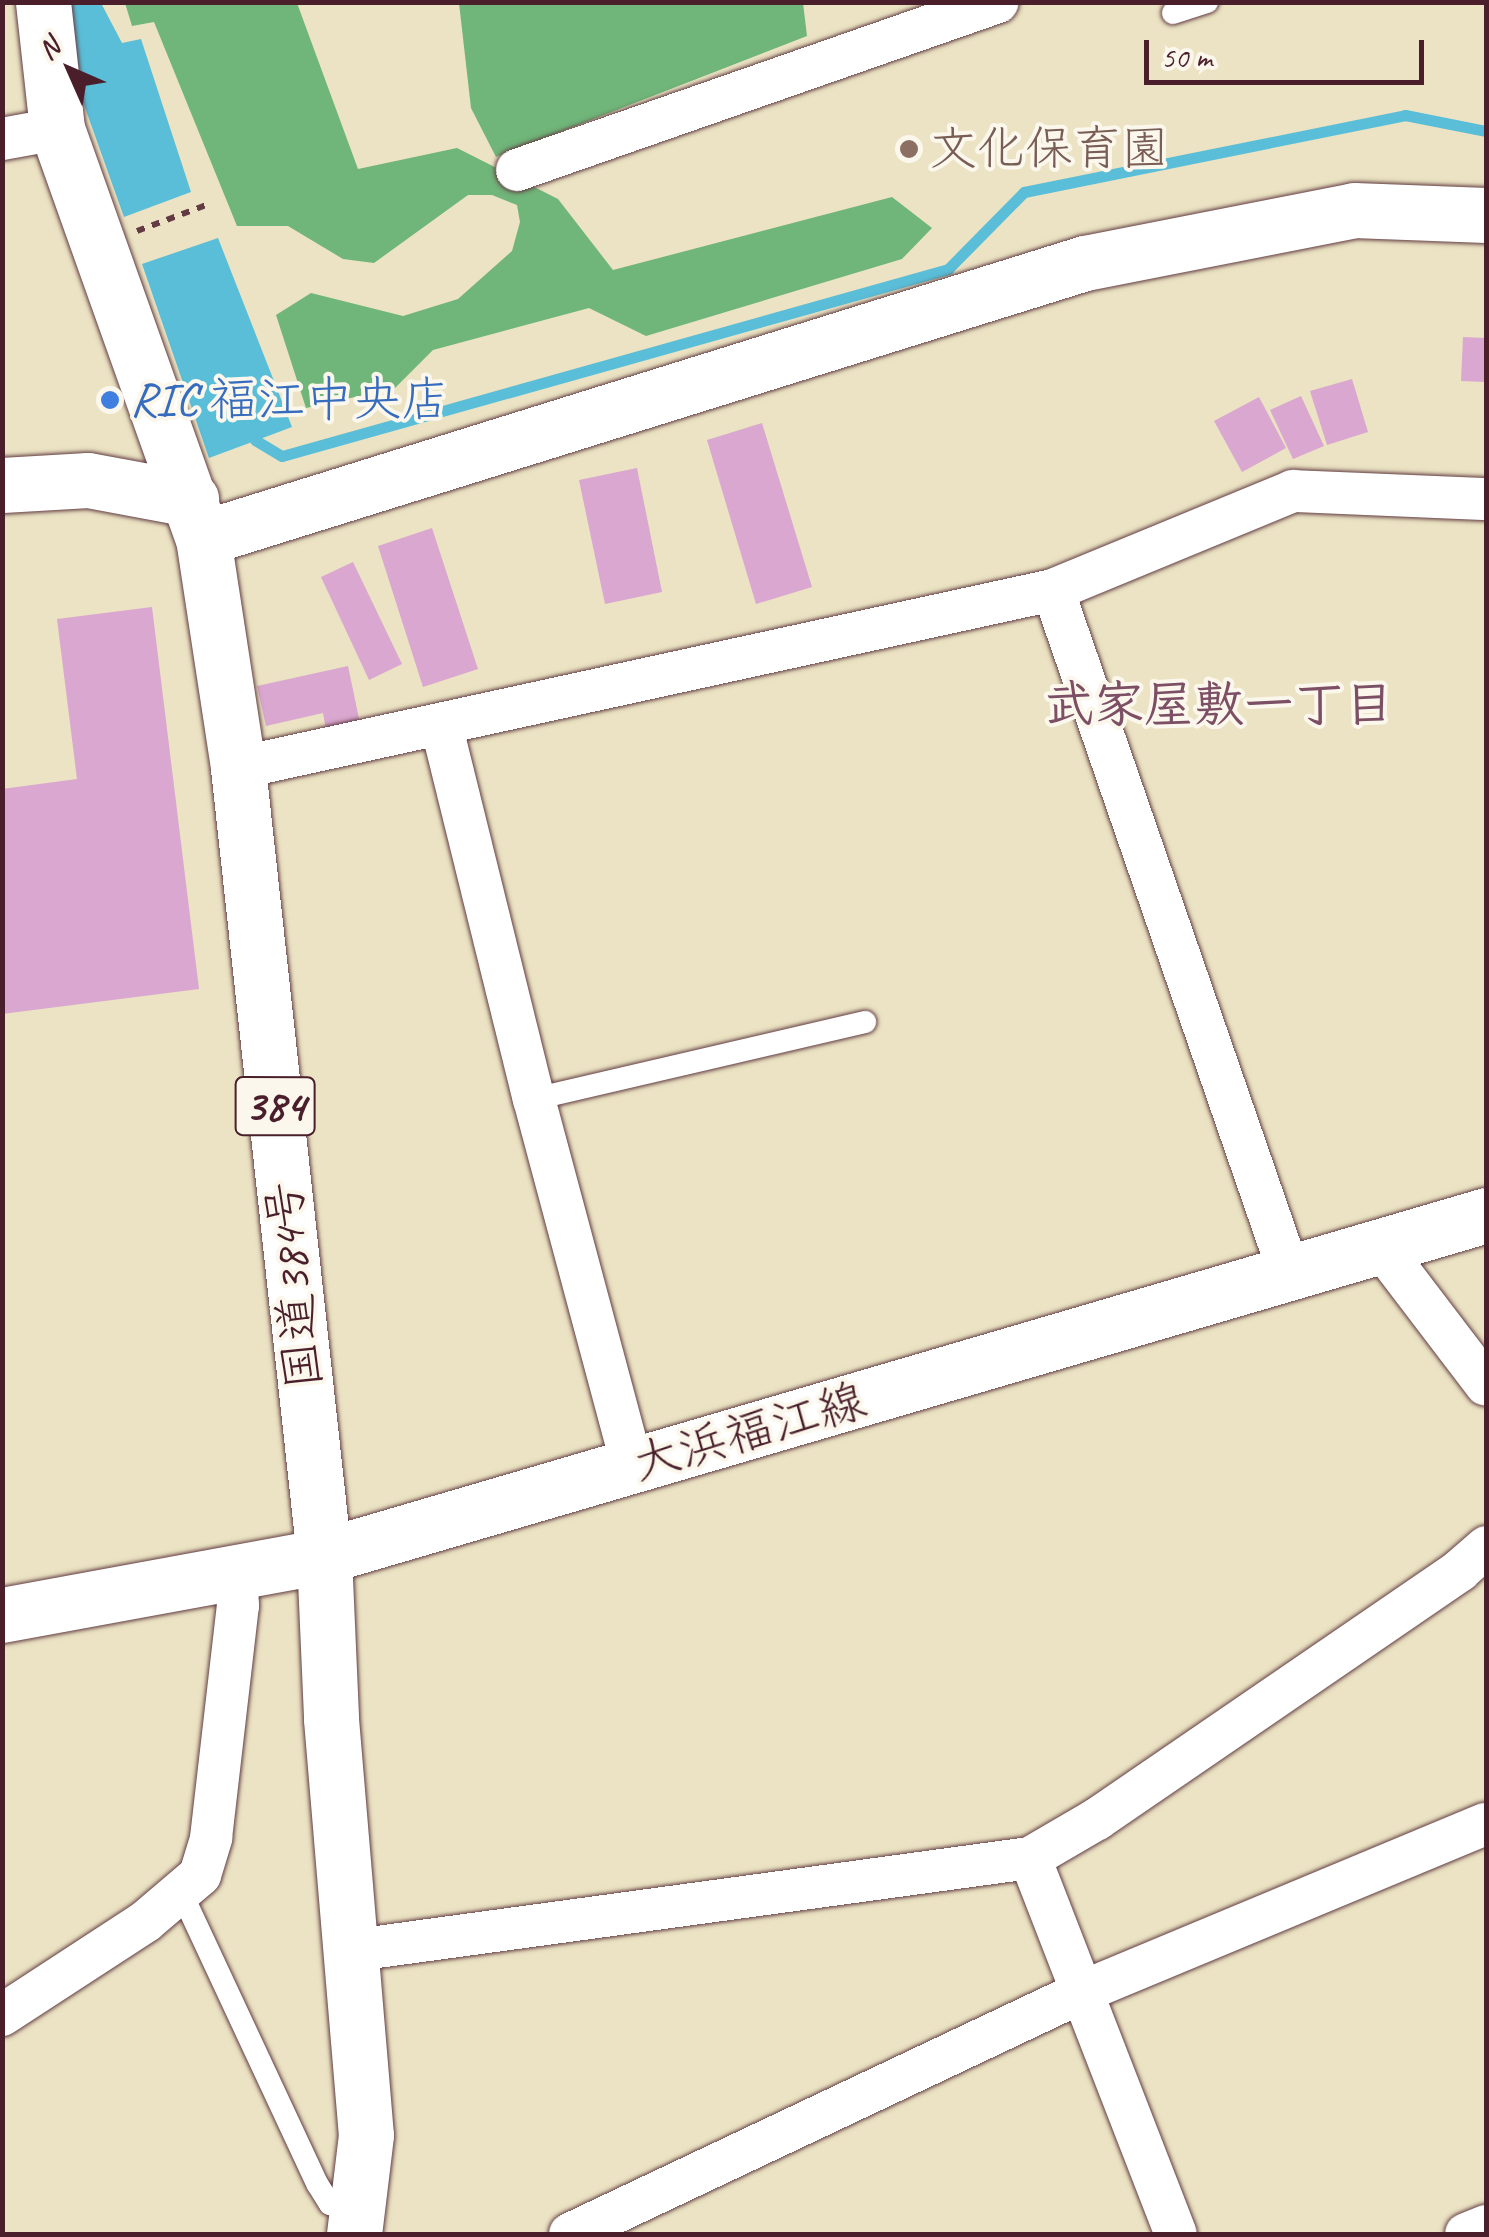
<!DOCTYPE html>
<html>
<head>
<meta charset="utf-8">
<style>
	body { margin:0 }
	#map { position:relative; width:1489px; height:2237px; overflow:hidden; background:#ebe3c3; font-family:Caveat,"Klee One",sans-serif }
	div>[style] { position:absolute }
	.forest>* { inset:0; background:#70b579 }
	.water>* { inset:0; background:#5abed8 }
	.stream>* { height:11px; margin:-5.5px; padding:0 5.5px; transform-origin:5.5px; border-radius:5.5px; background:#5abed8 }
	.building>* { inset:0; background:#d9a7d0 }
	.path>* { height:6px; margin-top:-3px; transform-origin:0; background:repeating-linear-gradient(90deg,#623c42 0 8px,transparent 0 16px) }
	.roads { filter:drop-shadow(0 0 2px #623c42) drop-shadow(0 0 2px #623c42) }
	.service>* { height:22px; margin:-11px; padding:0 11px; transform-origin:11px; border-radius:11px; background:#fff }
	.minor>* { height:42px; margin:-21px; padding:0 21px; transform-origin:21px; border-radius:21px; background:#fff }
	.tertiary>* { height:55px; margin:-27.5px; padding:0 27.5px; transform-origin:27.5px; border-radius:27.5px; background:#fff }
	.secondary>* { height:55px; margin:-27.5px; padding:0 27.5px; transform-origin:27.5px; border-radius:27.5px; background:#fff }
	.trunk>* { height:55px; margin:-27.5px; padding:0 27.5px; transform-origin:27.5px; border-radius:27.5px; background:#fff }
	.dots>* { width:28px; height:28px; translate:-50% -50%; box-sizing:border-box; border:5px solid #fbf7ec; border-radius:50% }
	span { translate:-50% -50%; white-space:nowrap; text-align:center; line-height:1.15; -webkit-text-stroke:8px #fbf7ec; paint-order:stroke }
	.shield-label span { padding:2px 8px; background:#fbf7ec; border:2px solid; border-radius:8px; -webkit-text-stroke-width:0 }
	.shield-label { font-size:45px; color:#4a1f2b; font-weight:700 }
	.education-label { font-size:48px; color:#785e54 }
	.left { translate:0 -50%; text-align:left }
	.shop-label { font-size:48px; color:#366cbe }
	.street-label { font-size:48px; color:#4a1f2b }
	.neighbourhood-label { font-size:50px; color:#7c4f65; font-weight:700 }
	.frame { position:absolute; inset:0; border:5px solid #4a1f2b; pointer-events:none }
	.north { position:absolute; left:20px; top:20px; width:100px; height:100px; -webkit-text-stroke:8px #fbf7ec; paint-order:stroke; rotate:315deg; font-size:28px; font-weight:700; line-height:40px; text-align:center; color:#4a1f2b }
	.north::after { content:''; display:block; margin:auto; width:35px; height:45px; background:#4a1f2b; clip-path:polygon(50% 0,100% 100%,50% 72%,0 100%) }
	.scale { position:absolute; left:1144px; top:40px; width:280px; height:45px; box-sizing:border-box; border:5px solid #4a1f2b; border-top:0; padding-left:12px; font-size:30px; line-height:35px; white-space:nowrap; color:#4a1f2b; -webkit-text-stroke:8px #fbf7ec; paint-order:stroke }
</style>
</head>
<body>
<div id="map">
	<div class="forest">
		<i style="clip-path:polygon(125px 3px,297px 3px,358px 169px,457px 148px,558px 199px,613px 270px,892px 197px,932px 228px,902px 259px,646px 336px,589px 308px,433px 350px,395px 388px,306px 408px,276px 315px,311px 293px,403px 316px,458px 299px,512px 251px,520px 222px,517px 205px,492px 195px,468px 195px,374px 263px,343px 259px,288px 226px,237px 226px,154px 22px,132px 26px)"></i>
		<i style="clip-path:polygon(459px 3px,803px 3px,807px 36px,496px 157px,471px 108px)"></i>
	</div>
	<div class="water">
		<i style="clip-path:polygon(72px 3px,101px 3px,122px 43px,141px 39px,191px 192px,124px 217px,73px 74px)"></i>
		<i style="clip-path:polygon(218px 238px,292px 427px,209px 458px,142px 264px)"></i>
	</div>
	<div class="stream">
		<i style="left:255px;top:440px;width:31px;rotate:31deg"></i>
		<i style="left:282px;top:456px;width:692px;rotate:-15.68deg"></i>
		<i style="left:948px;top:269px;width:108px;rotate:-45.4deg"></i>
		<i style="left:1024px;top:192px;width:389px;rotate:-11.4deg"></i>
		<i style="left:1405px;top:115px;width:83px;rotate:11.2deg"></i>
	</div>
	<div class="building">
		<i style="clip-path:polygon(1463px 337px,1486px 338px,1486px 382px,1461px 381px)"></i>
		<i style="clip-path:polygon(1352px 379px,1368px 432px,1327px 445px,1310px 391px)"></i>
		<i style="clip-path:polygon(1301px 396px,1324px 446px,1293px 459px,1270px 410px)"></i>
		<i style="clip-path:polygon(1259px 397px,1286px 448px,1242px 472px,1214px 421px)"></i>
		<i style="clip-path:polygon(762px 423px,812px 587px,756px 604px,707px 440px)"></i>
		<i style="clip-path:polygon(637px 468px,662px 592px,605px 604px,579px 480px)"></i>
		<i style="clip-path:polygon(432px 528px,478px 669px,423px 687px,378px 546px)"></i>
		<i style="clip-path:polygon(353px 562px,402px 664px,369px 680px,321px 577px)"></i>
		<i style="clip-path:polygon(152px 607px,199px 989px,2px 1014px,2px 789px,77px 779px,57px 619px)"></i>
		<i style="clip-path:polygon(348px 666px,361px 728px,327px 736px,323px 713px,266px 726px,257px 686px)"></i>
	</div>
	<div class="path">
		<i style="left:137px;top:231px;width:74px;rotate:-20.6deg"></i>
	</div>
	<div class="roads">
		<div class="service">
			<i style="left:1173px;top:13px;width:36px;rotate:-18deg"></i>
			<i style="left:534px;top:1099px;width:340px;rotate:-13.1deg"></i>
			<i style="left:182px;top:1894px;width:321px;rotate:65deg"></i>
			<i style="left:318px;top:2185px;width:22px;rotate:58deg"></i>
			<i style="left:330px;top:2204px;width:28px;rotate:18deg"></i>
		</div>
		<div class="minor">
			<i style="left:2px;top:139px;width:56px;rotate:-10.3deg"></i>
			<i style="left:517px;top:170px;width:509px;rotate:-19.25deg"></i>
			<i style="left:1053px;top:590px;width:725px;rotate:70.92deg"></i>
			<i style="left:441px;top:724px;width:386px;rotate:76.1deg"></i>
			<i style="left:534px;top:1099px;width:380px;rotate:75deg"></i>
			<i style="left:238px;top:768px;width:834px;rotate:-12.32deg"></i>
			<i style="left:1053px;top:590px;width:260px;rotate:-22.4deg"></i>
			<i style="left:1293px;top:491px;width:193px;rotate:2.4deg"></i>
			<i style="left:1381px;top:1247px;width:173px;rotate:52.7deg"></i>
			<i style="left:1030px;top:1858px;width:403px;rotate:68.8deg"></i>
			<i style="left:348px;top:1951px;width:688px;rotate:-7.77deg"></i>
			<i style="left:1030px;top:1858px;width:78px;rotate:-30.2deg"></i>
			<i style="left:1097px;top:1819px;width:440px;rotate:-34.4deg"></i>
			<i style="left:1460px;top:1570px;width:35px;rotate:-41deg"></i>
			<i style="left:2px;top:2015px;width:172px;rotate:-33.1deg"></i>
			<i style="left:146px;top:1921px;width:71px;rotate:-40.4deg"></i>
			<i style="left:200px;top:1875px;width:39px;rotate:-73deg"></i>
			<i style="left:211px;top:1838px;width:234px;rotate:-83.4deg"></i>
			<i style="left:238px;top:1606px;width:35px;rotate:-93deg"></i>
			<i style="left:570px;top:2234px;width:569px;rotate:-25.3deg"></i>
			<i style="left:1084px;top:1991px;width:435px;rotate:-22.6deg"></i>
			<i style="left:1466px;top:2234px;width:22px;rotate:-22deg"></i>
		</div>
		<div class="tertiary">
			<i style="left:2px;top:485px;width:86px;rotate:-3.3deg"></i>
			<i style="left:88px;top:480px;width:105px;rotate:10.5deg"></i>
			<i style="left:203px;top:538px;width:924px;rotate:-17.32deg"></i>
			<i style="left:1085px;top:263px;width:274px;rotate:-11.1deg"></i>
			<i style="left:1354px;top:210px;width:132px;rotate:2.2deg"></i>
		</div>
		<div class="secondary">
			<i style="left:2px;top:1615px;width:327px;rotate:-10.4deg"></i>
			<i style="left:324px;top:1556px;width:1211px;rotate:-16.35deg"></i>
		</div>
		<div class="trunk">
			<i style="left:43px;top:2px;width:128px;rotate:83.7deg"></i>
			<i style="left:57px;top:129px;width:434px;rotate:70.4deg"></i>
			<i style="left:203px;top:538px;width:233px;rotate:81.3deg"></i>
			<i style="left:238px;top:768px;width:793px;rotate:83.77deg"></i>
			<i style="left:324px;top:1556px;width:163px;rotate:87.5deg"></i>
			<i style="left:331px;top:1719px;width:417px;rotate:85.2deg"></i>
			<i style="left:366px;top:2135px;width:100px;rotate:96.9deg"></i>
		</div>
	</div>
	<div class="dots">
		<i style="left:909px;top:149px;background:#8d6e63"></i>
		<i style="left:110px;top:400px;background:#3f7fe0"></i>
	</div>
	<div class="shield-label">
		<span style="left:275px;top:1106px">384</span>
	</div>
	<div class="education-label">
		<span class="left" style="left:929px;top:149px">文化保育園</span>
	</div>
	<div class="shop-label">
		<span class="left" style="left:130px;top:400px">RIC 福江中央店</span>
	</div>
	<div class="street-label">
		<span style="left:294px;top:1285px;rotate:-96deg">国道384号</span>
		<span style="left:749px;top:1432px;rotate:-16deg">大浜福江線</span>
	</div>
	<div class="neighbourhood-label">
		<span style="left:1219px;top:705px">武家屋敷一丁目</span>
	</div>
	<div class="frame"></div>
	<div class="north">N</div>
	<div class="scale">50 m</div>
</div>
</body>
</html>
